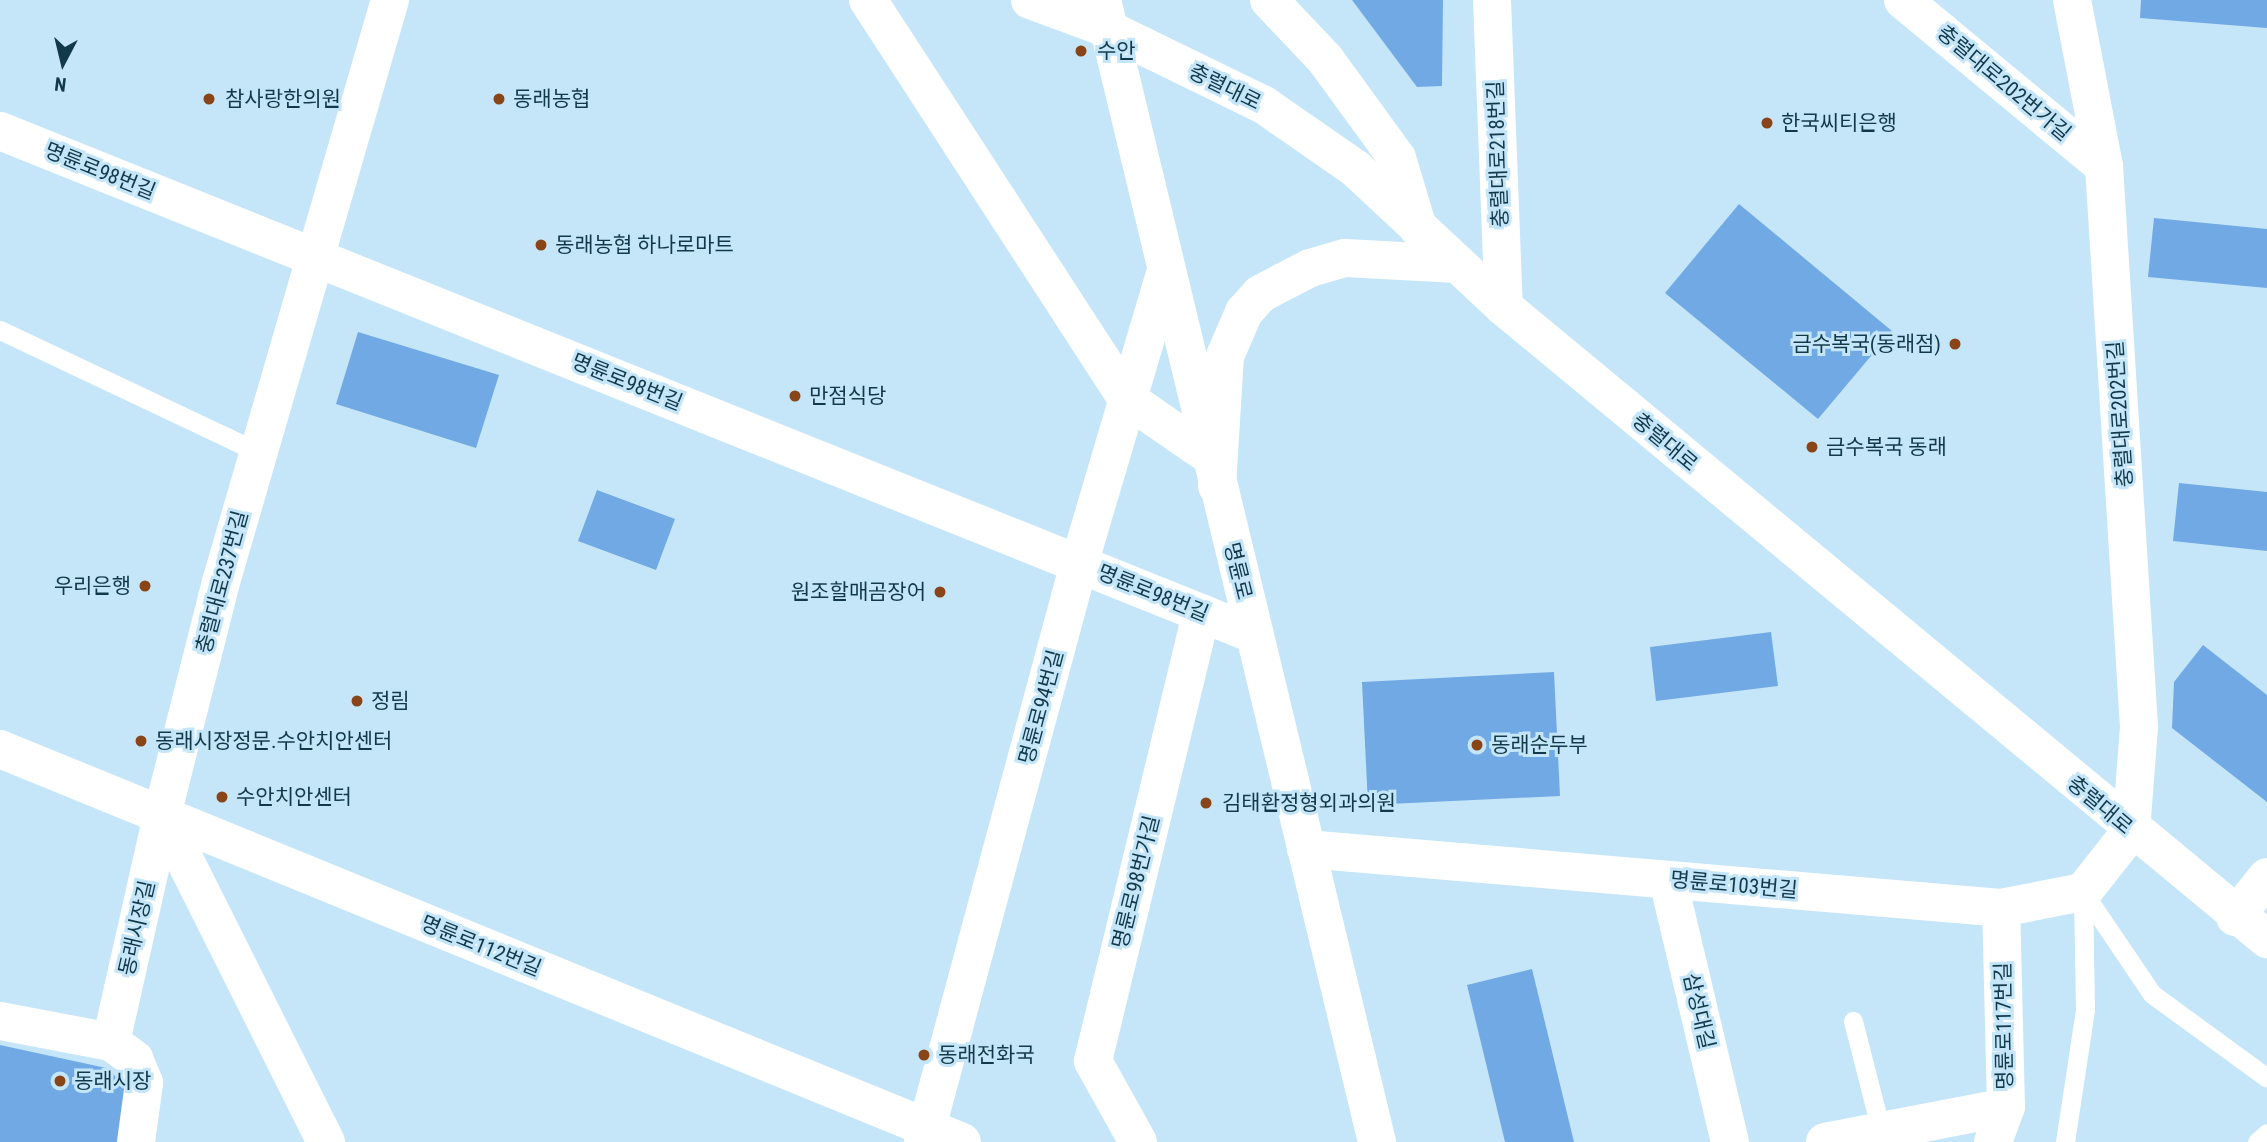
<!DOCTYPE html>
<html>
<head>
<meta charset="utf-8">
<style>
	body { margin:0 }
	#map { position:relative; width:2267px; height:1142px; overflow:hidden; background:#c5e6f8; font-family:"Roboto Condensed","Noto Sans KR",sans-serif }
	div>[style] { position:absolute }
	.building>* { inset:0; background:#71a9e5 }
	.service>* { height:19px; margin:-9.5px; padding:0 9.5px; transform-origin:9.5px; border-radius:9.5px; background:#fff }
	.minor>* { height:38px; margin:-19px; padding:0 19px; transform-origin:19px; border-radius:19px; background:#fff }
	.tertiary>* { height:38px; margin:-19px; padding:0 19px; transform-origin:19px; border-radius:19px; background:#fff }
	.secondary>* { height:38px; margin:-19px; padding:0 19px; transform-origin:19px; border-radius:19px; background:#fff }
	.primary>* { height:38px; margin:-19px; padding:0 19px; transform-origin:19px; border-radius:19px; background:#fff }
	.dots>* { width:19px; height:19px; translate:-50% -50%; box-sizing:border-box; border:4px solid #c5e6f8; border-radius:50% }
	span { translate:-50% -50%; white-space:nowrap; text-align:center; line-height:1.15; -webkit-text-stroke:6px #c5e6f8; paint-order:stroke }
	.poi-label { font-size:21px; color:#11394a }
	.left { translate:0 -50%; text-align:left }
	.right { translate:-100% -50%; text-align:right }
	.street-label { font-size:21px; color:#11394a }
	.north { position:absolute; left:28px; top:28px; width:70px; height:70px; -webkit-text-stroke:5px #c5e6f8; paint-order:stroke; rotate:187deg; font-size:19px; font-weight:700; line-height:28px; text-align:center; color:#11394a }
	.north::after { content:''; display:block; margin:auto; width:24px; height:32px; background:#11394a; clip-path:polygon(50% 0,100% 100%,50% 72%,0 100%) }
</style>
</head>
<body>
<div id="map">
	<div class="building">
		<i style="clip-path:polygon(1352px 0,1443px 0,1442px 86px,1417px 87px)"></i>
		<i style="clip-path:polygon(2141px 0,2267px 0,2267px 28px,2140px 18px)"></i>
		<i style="clip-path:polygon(1739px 204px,1892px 331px,1818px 419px,1665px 293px)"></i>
		<i style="clip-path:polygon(2154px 218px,2267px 229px,2267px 288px,2148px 277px)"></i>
		<i style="clip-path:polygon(358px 332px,499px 375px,476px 448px,336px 404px)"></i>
		<i style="clip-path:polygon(2179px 483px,2267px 492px,2267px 551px,2173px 541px)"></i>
		<i style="clip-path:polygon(597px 490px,675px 519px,656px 570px,578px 541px)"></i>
		<i style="clip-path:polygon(1771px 632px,1778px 686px,1656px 701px,1650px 647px)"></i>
		<i style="clip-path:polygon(2203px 645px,2267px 695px,2267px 802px,2172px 728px,2174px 682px)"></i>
		<i style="clip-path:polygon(1554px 672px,1560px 796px,1368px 805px,1362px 682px)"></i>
		<i style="clip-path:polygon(1532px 969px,1574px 1142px,1505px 1142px,1467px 985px)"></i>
		<i style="clip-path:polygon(0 1045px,106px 1068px,135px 1094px,125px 1142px,0 1142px)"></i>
	</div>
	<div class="service">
		<i style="left:0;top:330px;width:285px;rotate:25.3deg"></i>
		<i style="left:2083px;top:892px;width:123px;rotate:55.9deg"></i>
		<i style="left:2152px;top:994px;width:142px;rotate:36.1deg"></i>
		<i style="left:1853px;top:1021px;width:114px;rotate:75.7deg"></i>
		<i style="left:2065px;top:1142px;width:134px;rotate:-81.4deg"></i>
		<i style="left:2085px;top:1009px;width:116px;rotate:-91deg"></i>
		<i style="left:2257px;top:1142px;width:13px;rotate:-42deg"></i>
	</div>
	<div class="minor">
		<i style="left:1492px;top:0;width:307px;rotate:87.8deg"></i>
		<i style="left:1903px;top:0;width:261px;rotate:39.6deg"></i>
		<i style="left:0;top:131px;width:1350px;rotate:21.87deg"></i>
		<i style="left:0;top:749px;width:1039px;rotate:22.22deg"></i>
		<i style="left:1306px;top:849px;width:697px;rotate:4.85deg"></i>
		<i style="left:2001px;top:908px;width:84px;rotate:-11deg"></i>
		<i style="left:2083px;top:892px;width:78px;rotate:-51.8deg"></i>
		<i style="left:2131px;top:831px;width:104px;rotate:-85.6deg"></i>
		<i style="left:2139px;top:727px;width:562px;rotate:-93.57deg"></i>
		<i style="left:2104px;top:166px;width:169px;rotate:-100.9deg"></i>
		<i style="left:1668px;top:880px;width:269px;rotate:76.7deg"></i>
		<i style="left:2235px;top:917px;width:51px;rotate:-51.3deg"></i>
		<i style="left:0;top:1021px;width:113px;rotate:10.7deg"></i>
		<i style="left:111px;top:1042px;width:29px;rotate:36deg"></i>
		<i style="left:134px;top:1059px;width:26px;rotate:67deg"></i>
		<i style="left:144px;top:1083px;width:60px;rotate:97.7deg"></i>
		<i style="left:111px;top:1042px;width:233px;rotate:-77.3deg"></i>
		<i style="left:923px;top:1142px;width:599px;rotate:-74.9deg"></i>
		<i style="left:1079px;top:564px;width:302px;rotate:-73.5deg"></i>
		<i style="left:1138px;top:1142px;width:93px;rotate:-119.1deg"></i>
		<i style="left:1093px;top:1061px;width:461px;rotate:-76.4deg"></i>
		<i style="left:1825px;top:1142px;width:184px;rotate:-10.9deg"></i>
		<i style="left:1993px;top:1142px;width:37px;rotate:-70deg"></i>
		<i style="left:2006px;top:1107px;width:199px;rotate:-91.4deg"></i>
	</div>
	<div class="tertiary">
		<i style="left:326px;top:1142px;width:366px;rotate:-116.6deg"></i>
		<i style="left:162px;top:815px;width:240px;rotate:-75.8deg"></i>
		<i style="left:221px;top:582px;width:606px;rotate:-73.81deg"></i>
	</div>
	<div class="secondary">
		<i style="left:868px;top:0;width:474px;rotate:57deg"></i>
		<i style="left:1126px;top:398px;width:102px;rotate:34.6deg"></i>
		<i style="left:1102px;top:0;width:1175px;rotate:76.46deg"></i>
		<i style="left:1269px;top:0;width:81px;rotate:46.5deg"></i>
		<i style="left:1325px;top:59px;width:122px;rotate:54deg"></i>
		<i style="left:1397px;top:158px;width:73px;rotate:73.3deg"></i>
	</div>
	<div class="primary">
		<i style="left:1030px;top:0;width:81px;rotate:20.2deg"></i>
		<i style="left:1106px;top:28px;width:176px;rotate:26deg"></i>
		<i style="left:1264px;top:105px;width:112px;rotate:34.8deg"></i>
		<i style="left:1356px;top:169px;width:202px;rotate:43deg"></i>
		<i style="left:1504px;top:307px;width:991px;rotate:39.64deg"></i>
		<i style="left:1217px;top:486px;width:130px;rotate:-86.5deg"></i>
		<i style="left:1225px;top:356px;width:48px;rotate:-66.6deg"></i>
		<i style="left:1244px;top:312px;width:24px;rotate:-48deg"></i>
		<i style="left:1260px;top:294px;width:56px;rotate:-27.5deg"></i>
		<i style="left:1310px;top:268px;width:36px;rotate:-16deg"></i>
		<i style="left:1345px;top:258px;width:113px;rotate:3deg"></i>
	</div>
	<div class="dots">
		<i style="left:1081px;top:51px;background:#894517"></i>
		<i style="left:209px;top:99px;background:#894517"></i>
		<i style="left:499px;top:99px;background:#894517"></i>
		<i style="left:1767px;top:123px;background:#894517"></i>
		<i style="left:541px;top:245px;background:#894517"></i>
		<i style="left:1955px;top:344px;background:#894517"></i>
		<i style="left:795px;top:396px;background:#894517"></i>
		<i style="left:1812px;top:447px;background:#894517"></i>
		<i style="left:145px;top:586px;background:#894517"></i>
		<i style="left:940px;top:592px;background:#894517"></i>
		<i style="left:357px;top:701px;background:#894517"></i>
		<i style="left:141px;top:741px;background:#894517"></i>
		<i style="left:1477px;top:745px;background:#894517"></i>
		<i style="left:222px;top:797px;background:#894517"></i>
		<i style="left:1206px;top:803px;background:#894517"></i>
		<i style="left:924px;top:1055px;background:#894517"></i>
		<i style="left:60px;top:1081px;background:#894517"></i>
	</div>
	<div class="poi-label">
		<span class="left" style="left:1097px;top:51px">수안</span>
		<span class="left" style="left:225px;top:99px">참사랑한의원</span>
		<span class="left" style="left:513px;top:99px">동래농협</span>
		<span class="left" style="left:1781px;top:123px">한국씨티은행</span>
		<span class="left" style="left:555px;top:245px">동래농협 하나로마트</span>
		<span class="right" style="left:1941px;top:344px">금수복국(동래점)</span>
		<span class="left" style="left:809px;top:396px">만점식당</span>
		<span class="left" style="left:1826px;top:447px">금수복국 동래</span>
		<span class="right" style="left:131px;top:586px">우리은행</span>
		<span class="right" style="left:926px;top:592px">원조할매곰장어</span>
		<span class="left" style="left:371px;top:701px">정림</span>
		<span class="left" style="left:155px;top:741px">동래시장정문.수안치안센터</span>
		<span class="left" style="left:1491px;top:745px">동래순두부</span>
		<span class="left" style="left:236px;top:797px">수안치안센터</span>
		<span class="left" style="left:1222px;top:803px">김태환정형외과의원</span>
		<span class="left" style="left:938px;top:1055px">동래전화국</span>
		<span class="left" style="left:74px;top:1081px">동래시장</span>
	</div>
	<div class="street-label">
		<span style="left:2004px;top:83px;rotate:40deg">충렬대로202번가길</span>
		<span style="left:1225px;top:87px;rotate:26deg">충렬대로</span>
		<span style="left:1498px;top:154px;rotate:-92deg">충렬대로218번길</span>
		<span style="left:100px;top:171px;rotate:22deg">명륜로98번길</span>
		<span style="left:627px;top:382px;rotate:22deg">명륜로98번길</span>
		<span style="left:2120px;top:414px;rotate:-94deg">충렬대로202번길</span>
		<span style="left:1665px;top:442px;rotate:40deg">충렬대로</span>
		<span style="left:1238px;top:571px;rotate:76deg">명륜로</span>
		<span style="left:222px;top:582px;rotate:-75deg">충렬대로237번길</span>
		<span style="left:1153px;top:593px;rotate:22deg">명륜로98번길</span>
		<span style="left:1041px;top:707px;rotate:-75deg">명륜로94번길</span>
		<span style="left:2100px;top:805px;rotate:40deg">충렬대로</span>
		<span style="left:1136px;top:882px;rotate:-76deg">명륜로98번가길</span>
		<span style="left:1734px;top:885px;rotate:5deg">명륜로103번길</span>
		<span style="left:137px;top:928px;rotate:-77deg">동래시장길</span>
		<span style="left:481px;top:946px;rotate:22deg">명륜로112번길</span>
		<span style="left:1699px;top:1011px;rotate:77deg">삼성대길</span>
		<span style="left:2004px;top:1026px;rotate:-91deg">명륜로117번길</span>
	</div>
	<div class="north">N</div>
</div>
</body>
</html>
